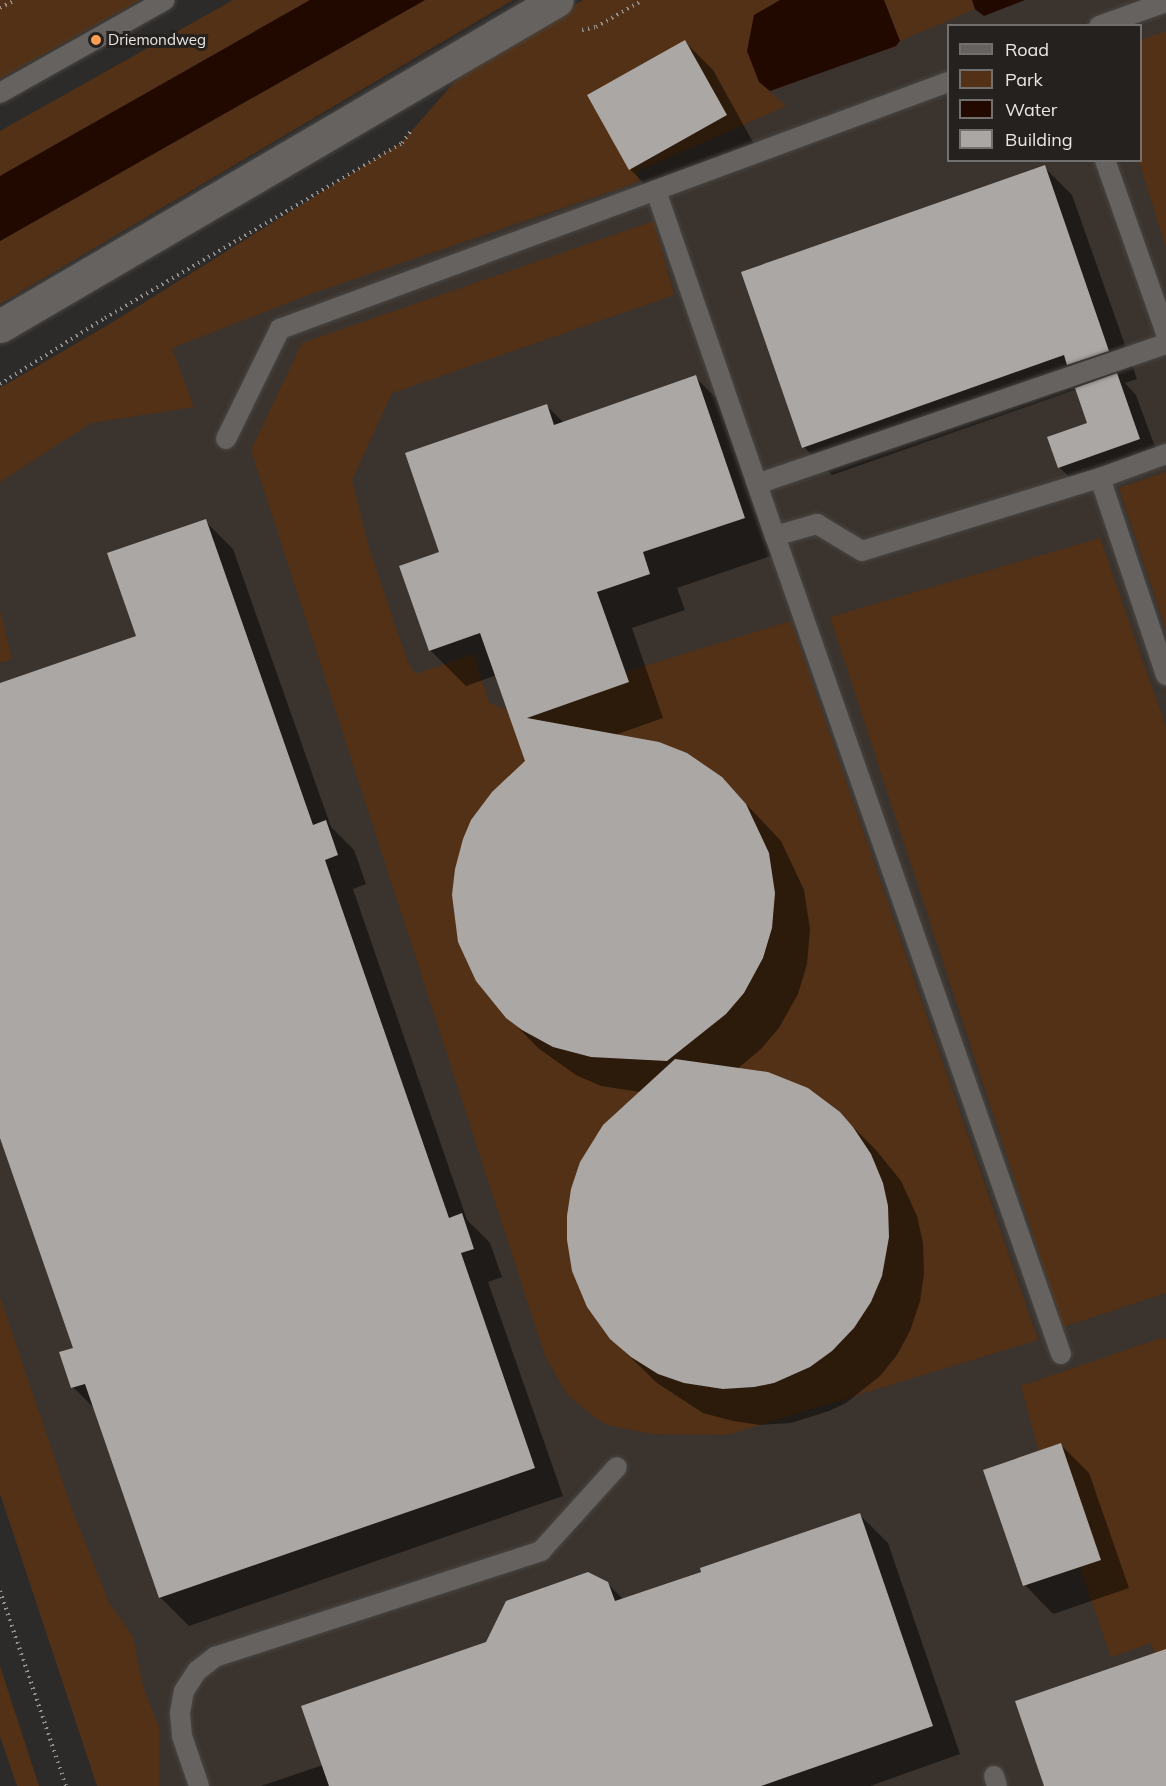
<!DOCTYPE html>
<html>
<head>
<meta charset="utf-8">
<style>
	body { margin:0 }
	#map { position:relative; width:1166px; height:1786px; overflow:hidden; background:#2d2b29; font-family:Mulish,sans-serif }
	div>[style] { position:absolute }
	.built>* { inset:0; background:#3b332d }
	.green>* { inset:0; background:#533116 }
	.water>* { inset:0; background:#220900 }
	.shadow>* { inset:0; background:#0007 }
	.building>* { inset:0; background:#aba7a5 }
	.path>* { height:4px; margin-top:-2px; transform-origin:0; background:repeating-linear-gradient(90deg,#93918f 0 1.5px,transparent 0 6px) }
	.roads { filter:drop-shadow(0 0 2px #484644) drop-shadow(0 0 2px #484644) }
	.lane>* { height:20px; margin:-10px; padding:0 10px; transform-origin:10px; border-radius:10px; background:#666260 }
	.street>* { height:33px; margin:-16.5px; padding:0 16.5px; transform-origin:16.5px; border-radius:16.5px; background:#666260 }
	.dots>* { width:16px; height:16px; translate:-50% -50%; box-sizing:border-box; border:3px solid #24211f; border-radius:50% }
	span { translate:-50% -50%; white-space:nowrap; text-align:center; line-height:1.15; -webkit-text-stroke:6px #24211f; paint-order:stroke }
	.poi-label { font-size:15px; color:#e8e7e5 }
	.left { translate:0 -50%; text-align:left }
	.legend { position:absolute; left:947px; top:24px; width:195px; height:138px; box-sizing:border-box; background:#24211f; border:2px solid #72706e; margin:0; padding:8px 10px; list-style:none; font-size:18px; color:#e8e7e5 }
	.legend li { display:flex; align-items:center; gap:12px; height:30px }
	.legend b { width:30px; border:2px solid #72706e }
</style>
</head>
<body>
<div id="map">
	<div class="built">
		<i style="clip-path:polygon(evenodd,670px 0,1166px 0,1166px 1786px,101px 1786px,0 1494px,0 409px,670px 0,948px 26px,1140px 26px,1140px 160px,948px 160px,948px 26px)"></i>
	</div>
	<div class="green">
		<i style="clip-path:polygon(0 0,140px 0,0 79px)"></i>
		<i style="clip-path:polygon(233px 0,310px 0,0 176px,0 131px)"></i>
		<i style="clip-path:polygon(425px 0,513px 0,0 304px,0 241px)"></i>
		<i style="clip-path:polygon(583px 0,780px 0,754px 15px,759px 82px,786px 106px,638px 171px,639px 182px,313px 293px,172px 348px,194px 407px,91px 423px,0 482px,0 388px,108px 325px,401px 143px,466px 69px)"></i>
		<i style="clip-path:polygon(884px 0,972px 0,975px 9px,900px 41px)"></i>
		<i style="clip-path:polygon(1166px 31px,1166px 248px,1139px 161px,1141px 40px)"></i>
		<i style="clip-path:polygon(654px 221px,674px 295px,392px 393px,352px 480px,369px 548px,408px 663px,415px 674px,474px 654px,489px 703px,504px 709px,791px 621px,1038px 1340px,727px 1435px,651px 1434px,604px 1424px,569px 1397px,545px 1356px,251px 450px,302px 343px)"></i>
		<i style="clip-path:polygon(1166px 472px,1166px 630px,1119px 488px)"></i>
		<i style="clip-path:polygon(1100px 538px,1166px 728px,1166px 1293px,1063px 1327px,830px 617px)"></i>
		<i style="clip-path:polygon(0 610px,12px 659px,0 663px)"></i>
		<i style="clip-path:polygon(0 1297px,70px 1504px,109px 1603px,133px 1637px,143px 1687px,159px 1727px,159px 1786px,97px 1786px,0 1493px)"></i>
		<i style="clip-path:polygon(1161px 1338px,1166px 1340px,1166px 1684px,1151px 1643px,1111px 1657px,1038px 1449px,1021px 1386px)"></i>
		<i style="clip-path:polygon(0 1666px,39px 1786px,17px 1786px,0 1736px)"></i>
	</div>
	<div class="water">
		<i style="clip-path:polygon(310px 0,425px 0,0 241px,0 176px)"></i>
		<i style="clip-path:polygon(780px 0,884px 0,900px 41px,896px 46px,770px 91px,759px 82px,747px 51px,754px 15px)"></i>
		<i style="clip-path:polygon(972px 0,1025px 0,984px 16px,975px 9px)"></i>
	</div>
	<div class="shadow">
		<i style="clip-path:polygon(684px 41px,713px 70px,754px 144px,658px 198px,630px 169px)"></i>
		<i style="clip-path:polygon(1044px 167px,1072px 195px,1137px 379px,1125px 383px,1136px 395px,1159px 458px,1079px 486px,1059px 467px,1089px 424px,1077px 389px,832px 475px,804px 447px)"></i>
		<i style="clip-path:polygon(695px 377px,731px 413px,779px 553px,677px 588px,685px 610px,632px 628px,663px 718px,615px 735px,680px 751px,703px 764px,727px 784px,781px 841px,804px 890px,810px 929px,807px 964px,798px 994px,779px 1028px,761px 1049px,737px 1069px,839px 1113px,876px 1150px,901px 1181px,917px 1216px,923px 1243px,924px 1274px,920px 1301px,910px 1331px,897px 1355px,880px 1376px,846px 1403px,829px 1411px,791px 1423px,760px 1425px,733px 1421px,703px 1413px,657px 1383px,620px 1347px,640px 1092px,601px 1086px,576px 1075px,538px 1048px,502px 1011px,527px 762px,497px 675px,466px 686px,430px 650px,441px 553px,546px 405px,564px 423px)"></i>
		<i style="clip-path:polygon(205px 521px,233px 549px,331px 827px,354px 850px,366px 884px,353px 889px,467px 1220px,490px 1243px,502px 1277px,488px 1282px,563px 1496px,189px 1626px,160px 1597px,96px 1410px,73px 1387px,75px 1349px,0 1133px,0 685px,138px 637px)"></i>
		<i style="clip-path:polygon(1061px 1445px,1089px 1473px,1129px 1588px,1053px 1614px,1025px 1585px,985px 1471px)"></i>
		<i style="clip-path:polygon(859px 1514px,888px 1543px,960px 1754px,870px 1786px,261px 1786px,323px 1765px,487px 1643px,607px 1583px,624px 1600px)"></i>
	</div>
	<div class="building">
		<i style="clip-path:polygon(685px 40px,727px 115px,629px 170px,587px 95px)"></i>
		<i style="clip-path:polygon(1045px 165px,1109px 351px,1067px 365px,1064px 355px,802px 448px,741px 272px)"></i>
		<i style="clip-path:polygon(1117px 373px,1140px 439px,1058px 468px,1047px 437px,1087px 423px,1075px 388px)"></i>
		<i style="clip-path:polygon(696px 375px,745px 518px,643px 552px,650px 574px,597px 592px,629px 682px,527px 718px,659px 742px,687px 753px,722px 777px,746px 804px,769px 853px,775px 893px,772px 928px,763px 958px,744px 993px,726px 1014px,667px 1061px,591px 1057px,553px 1047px,522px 1030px,506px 1018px,476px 981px,458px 942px,452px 895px,455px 869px,463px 839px,471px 820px,492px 792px,525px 761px,480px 633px,429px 651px,399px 566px,439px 552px,405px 453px,547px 404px,554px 425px)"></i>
		<i style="clip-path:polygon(206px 519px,313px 825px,326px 820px,338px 855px,325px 860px,449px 1218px,462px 1213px,474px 1249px,461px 1253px,535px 1468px,159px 1598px,85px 1384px,71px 1388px,59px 1352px,73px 1348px,0 1138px,0 683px,136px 636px,107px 553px)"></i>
		<i style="clip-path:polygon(675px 1059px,768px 1072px,808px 1088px,840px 1112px,853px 1127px,871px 1154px,883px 1183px,888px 1206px,889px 1237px,882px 1276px,871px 1302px,854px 1328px,832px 1351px,810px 1367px,774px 1383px,754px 1387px,723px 1389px,684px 1383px,658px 1374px,631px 1357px,610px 1339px,587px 1307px,572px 1271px,567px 1240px,567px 1216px,571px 1189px,580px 1162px,603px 1125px)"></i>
		<i style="clip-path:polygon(1061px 1443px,1101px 1560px,1023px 1586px,983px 1470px)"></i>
		<i style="clip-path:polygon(860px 1513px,933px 1726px,761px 1786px,329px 1786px,301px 1706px,486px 1642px,506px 1601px,588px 1572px,608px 1582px,615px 1601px,701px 1572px,700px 1568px)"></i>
		<i style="clip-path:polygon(1166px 1649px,1166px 1786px,1044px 1786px,1015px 1701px)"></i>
	</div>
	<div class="path">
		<i style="left:0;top:8px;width:17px;rotate:-28deg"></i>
		<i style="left:582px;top:30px;width:14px;rotate:-12deg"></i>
		<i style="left:596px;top:27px;width:54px;rotate:-29.9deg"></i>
		<i style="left:0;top:384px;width:124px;rotate:-32.2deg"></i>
		<i style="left:105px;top:318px;width:345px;rotate:-30.5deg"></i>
		<i style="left:402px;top:143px;width:14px;rotate:-54deg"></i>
		<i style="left:0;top:1591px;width:206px;rotate:71.3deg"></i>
	</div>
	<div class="roads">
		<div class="lane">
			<i style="left:1099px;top:26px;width:71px;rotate:-19.7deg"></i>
			<i style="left:0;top:93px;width:189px;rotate:-29.4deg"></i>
			<i style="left:1105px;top:160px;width:183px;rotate:70.6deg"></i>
			<i style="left:656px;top:191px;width:365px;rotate:71deg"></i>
			<i style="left:226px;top:439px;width:123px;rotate:-63.9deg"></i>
			<i style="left:280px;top:329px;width:712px;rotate:-20.29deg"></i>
			<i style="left:1100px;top:478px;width:208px;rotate:71.5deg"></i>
			<i style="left:757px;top:484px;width:432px;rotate:-18.9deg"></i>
			<i style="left:1061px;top:1354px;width:867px;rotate:-109.27deg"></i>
			<i style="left:775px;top:536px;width:44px;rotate:-15.9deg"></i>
			<i style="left:817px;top:524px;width:52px;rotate:31deg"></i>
			<i style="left:862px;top:551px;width:249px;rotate:-17.1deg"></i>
			<i style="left:1100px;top:478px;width:70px;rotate:-20deg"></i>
			<i style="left:994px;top:1776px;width:10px;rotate:73deg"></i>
			<i style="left:199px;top:1786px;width:53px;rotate:-108.8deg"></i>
			<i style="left:182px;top:1736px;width:23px;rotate:-95deg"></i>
			<i style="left:180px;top:1713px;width:22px;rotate:-80deg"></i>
			<i style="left:184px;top:1691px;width:24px;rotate:-57deg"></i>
			<i style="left:197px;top:1671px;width:23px;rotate:-38deg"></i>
			<i style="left:215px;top:1657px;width:343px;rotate:-18deg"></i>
			<i style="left:541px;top:1551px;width:113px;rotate:-47.9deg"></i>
		</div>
		<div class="street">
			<i style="left:0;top:326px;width:645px;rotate:-30.34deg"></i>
		</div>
	</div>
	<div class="dots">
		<i style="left:96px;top:40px;background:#fc9d54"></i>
	</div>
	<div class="poi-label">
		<span class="left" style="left:108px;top:40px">Driemondweg</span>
	</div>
	<ul class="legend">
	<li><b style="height:8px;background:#666260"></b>Road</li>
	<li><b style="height:16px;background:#533116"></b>Park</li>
	<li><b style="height:16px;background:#220900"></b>Water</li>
	<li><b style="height:16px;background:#aba7a5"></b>Building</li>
	</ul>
</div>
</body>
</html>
